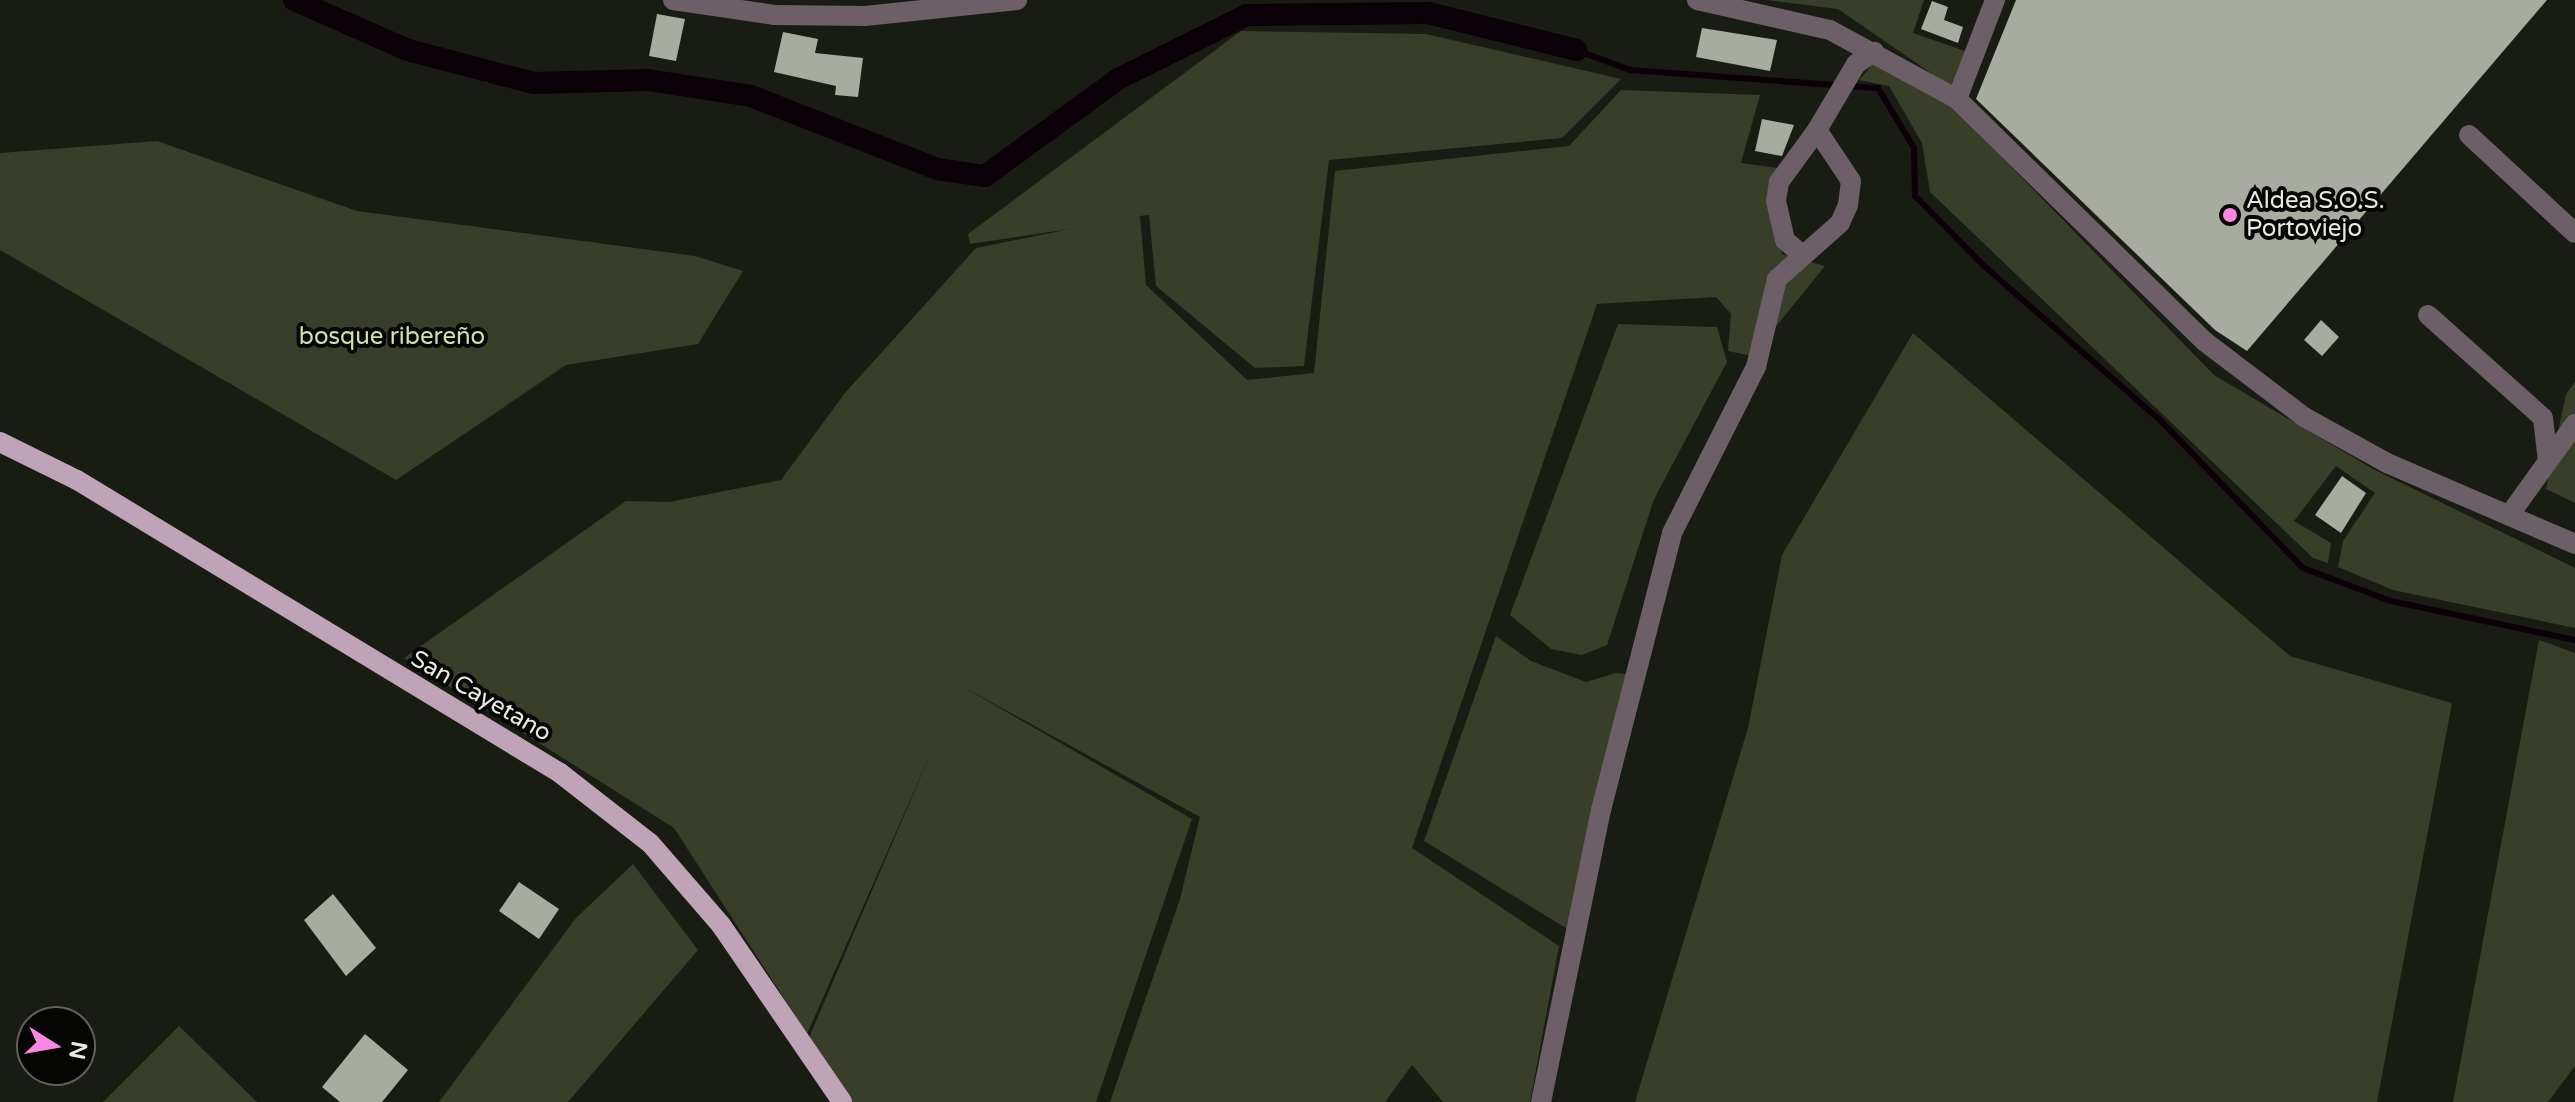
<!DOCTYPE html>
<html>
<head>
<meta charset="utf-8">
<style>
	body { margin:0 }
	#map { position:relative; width:2575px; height:1102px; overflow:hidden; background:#191c13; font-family:"Varela Round",sans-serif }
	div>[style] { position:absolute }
	.green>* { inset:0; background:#383e28 }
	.stream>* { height:6px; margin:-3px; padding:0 3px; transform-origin:3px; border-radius:3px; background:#0c0009 }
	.canal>* { height:22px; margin:-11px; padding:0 11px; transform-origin:11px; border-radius:11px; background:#0c0009 }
	.building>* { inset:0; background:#a8aca0 }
	.minor>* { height:20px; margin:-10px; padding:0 10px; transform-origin:10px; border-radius:10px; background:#6c5f68 }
	.major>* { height:20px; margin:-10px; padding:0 10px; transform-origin:10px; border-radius:10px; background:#bfa4b7 }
	.dots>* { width:22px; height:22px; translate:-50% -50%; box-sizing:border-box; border:4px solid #050604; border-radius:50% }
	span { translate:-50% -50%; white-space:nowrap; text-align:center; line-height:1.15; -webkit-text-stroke:8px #050604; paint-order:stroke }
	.poi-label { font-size:24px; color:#e8eae4 }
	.left { translate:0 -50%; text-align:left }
	.park-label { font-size:24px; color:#d0e1a8 }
	.street-label { font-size:24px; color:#e8eae4 }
	.north { position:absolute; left:16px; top:1006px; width:80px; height:80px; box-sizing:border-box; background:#050604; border:2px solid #60615e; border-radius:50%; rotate:101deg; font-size:22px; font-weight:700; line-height:32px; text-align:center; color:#e8eae4 }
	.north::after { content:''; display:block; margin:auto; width:28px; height:36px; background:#fd86e2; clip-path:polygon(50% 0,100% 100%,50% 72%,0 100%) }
</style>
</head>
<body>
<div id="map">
	<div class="green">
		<i style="clip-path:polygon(1767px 0,1924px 0,1913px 33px,1965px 51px,1954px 89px,1838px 9px)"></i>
		<i style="clip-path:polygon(1241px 31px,1426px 34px,1621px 79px,1562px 138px,1329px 160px,1304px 366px,1255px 368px,1156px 286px,1149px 215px,1140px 216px,1146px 285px,1247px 380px,1314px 373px,1335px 171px,1569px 146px,1621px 90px,1760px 95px,1741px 163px,1777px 168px,1782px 254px,1825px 266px,1752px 356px,1728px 351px,1731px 314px,1716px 297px,1597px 304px,1412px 848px,1559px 946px,1530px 1102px,1443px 1102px,1412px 1065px,1385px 1102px,1110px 1102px,1180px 899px,1200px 817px,960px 685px,1192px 819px,1096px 1102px,849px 1102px,805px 1047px,933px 748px,807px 1034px,674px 828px,404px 658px,626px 501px,669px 502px,781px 480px,845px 393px,976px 248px,1070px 229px,970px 244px,968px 234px)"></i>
		<i style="clip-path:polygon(1878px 58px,1954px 108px,2214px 375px,2373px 469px,2575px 568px,2575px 628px,2393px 590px,2338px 567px,2343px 541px,2375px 493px,2336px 466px,2294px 521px,2331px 543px,2328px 563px,2313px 558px,1930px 192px,1922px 143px,1889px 86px,1859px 80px)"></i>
		<i style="clip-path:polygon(157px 141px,357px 211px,695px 256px,743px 271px,698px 344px,566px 365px,396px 480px,0 250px,0 153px)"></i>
		<i style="clip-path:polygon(1618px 324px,1717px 327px,1727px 362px,1654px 499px,1607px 645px,1582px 655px,1551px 649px,1510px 615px)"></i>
		<i style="clip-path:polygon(1913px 333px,2290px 656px,2452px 703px,2377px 1102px,1635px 1102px,1748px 728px,1782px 555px)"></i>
		<i style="clip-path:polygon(2575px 382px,2575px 503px,2546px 489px,2566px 394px)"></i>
		<i style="clip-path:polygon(1496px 636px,1531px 661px,1586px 682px,1616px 673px,1634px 675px,1569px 930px,1424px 841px)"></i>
		<i style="clip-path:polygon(2539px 640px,2575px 653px,2575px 1066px,2548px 1102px,2453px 1102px)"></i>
		<i style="clip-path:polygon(633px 864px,698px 950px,568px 1102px,439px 1102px,576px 918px)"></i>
		<i style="clip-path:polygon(179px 1026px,257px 1102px,103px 1102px)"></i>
	</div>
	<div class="stream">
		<i style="left:1576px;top:50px;width:58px;rotate:20.3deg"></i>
		<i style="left:1630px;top:70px;width:249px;rotate:4.2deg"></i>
		<i style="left:1878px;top:88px;width:70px;rotate:59deg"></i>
		<i style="left:1914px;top:148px;width:48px;rotate:88.8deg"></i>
		<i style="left:1915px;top:196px;width:97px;rotate:45.4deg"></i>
		<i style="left:1983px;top:265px;width:234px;rotate:41.2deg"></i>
		<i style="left:2159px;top:419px;width:207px;rotate:46deg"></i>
		<i style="left:2303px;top:568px;width:94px;rotate:20.6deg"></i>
		<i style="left:2391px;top:601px;width:188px;rotate:12deg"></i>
	</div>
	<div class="canal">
		<i style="left:294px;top:0;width:124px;rotate:23.7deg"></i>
		<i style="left:408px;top:50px;width:130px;rotate:14.7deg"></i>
		<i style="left:534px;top:83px;width:114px;rotate:-1.5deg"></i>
		<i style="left:648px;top:80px;width:104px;rotate:8.8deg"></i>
		<i style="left:751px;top:96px;width:200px;rotate:21.4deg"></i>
		<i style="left:937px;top:169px;width:49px;rotate:8.3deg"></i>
		<i style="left:985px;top:176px;width:165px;rotate:-36.1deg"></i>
		<i style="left:1118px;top:79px;width:144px;rotate:-26.4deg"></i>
		<i style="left:1247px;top:15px;width:181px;rotate:-0.6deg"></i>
		<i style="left:1428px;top:13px;width:153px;rotate:14deg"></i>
	</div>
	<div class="building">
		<i style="clip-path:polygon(2016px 0,2547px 0,2247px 351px,2215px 330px,1976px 99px)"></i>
		<i style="clip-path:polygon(1932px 1px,1948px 7px,1944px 20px,1963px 27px,1958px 43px,1921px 29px)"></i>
		<i style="clip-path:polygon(657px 14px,685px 19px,676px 61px,649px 56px)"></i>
		<i style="clip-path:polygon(1702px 28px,1777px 40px,1770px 71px,1696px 57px)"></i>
		<i style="clip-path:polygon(783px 32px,818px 39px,815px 53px,863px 58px,858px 97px,835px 95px,836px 86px,774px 72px)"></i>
		<i style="clip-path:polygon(1762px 119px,1794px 125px,1782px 156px,1755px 151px)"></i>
		<i style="clip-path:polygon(2321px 320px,2339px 337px,2322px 356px,2304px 340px)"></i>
		<i style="clip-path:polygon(2342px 476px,2366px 493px,2341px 533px,2315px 515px)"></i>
		<i style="clip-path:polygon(519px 882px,559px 909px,539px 939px,499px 911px)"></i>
		<i style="clip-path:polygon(333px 894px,376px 948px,346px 976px,304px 920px)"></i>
		<i style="clip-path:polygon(365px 1034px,408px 1070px,382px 1102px,340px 1102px,322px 1087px)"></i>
	</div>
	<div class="minor">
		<i style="left:673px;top:0;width:102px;rotate:8.4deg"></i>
		<i style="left:774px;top:15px;width:91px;rotate:0.6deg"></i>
		<i style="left:865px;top:16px;width:153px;rotate:-6deg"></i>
		<i style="left:1697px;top:0;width:136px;rotate:12.7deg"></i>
		<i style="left:1830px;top:30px;width:145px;rotate:28.5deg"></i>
		<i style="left:1957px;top:99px;width:346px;rotate:44.4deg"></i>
		<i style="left:2204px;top:341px;width:126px;rotate:37.2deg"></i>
		<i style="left:2304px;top:417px;width:95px;rotate:29deg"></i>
		<i style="left:2387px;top:463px;width:205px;rotate:23.3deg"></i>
		<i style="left:1957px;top:99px;width:106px;rotate:-69deg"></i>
		<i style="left:2469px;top:135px;width:144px;rotate:42.8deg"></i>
		<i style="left:1801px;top:254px;width:21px;rotate:-139deg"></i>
		<i style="left:1785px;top:240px;width:40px;rotate:-103deg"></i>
		<i style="left:1776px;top:201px;width:19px;rotate:-81deg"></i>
		<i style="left:1779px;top:182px;width:64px;rotate:-53.8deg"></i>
		<i style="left:2428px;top:315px;width:154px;rotate:41.8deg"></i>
		<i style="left:2543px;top:418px;width:43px;rotate:83.4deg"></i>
		<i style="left:2510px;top:514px;width:111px;rotate:-54.2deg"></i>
		<i style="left:1541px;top:1102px;width:298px;rotate:-78.4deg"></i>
		<i style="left:1601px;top:810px;width:286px;rotate:-75.6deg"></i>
		<i style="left:1672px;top:533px;width:186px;rotate:-63.2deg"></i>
		<i style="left:1756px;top:367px;width:90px;rotate:-76.6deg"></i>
		<i style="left:1777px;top:279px;width:84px;rotate:-41.6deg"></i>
		<i style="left:1840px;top:223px;width:20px;rotate:-66deg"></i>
		<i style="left:1848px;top:205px;width:24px;rotate:-83deg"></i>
		<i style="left:1851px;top:181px;width:61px;rotate:-123.7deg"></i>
		<i style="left:1817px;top:130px;width:77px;rotate:-59.4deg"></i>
		<i style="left:1856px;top:64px;width:22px;rotate:-34deg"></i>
	</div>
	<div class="major">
		<i style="left:0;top:442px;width:86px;rotate:26.3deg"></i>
		<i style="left:77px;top:480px;width:565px;rotate:31.24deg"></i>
		<i style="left:560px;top:773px;width:114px;rotate:37.9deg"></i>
		<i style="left:650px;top:843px;width:108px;rotate:49.1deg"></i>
		<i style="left:721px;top:925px;width:214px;rotate:55.6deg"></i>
	</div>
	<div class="dots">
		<i style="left:2230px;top:215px;background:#fd86e2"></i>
	</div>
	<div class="poi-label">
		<span class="left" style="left:2246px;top:215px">Aldea S.O.S.<br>Portoviejo</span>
	</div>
	<div class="park-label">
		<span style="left:392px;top:337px">bosque ribereño</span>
	</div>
	<div class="street-label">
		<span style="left:481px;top:696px;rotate:30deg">San Cayetano</span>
	</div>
	<div class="north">N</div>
</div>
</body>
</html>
